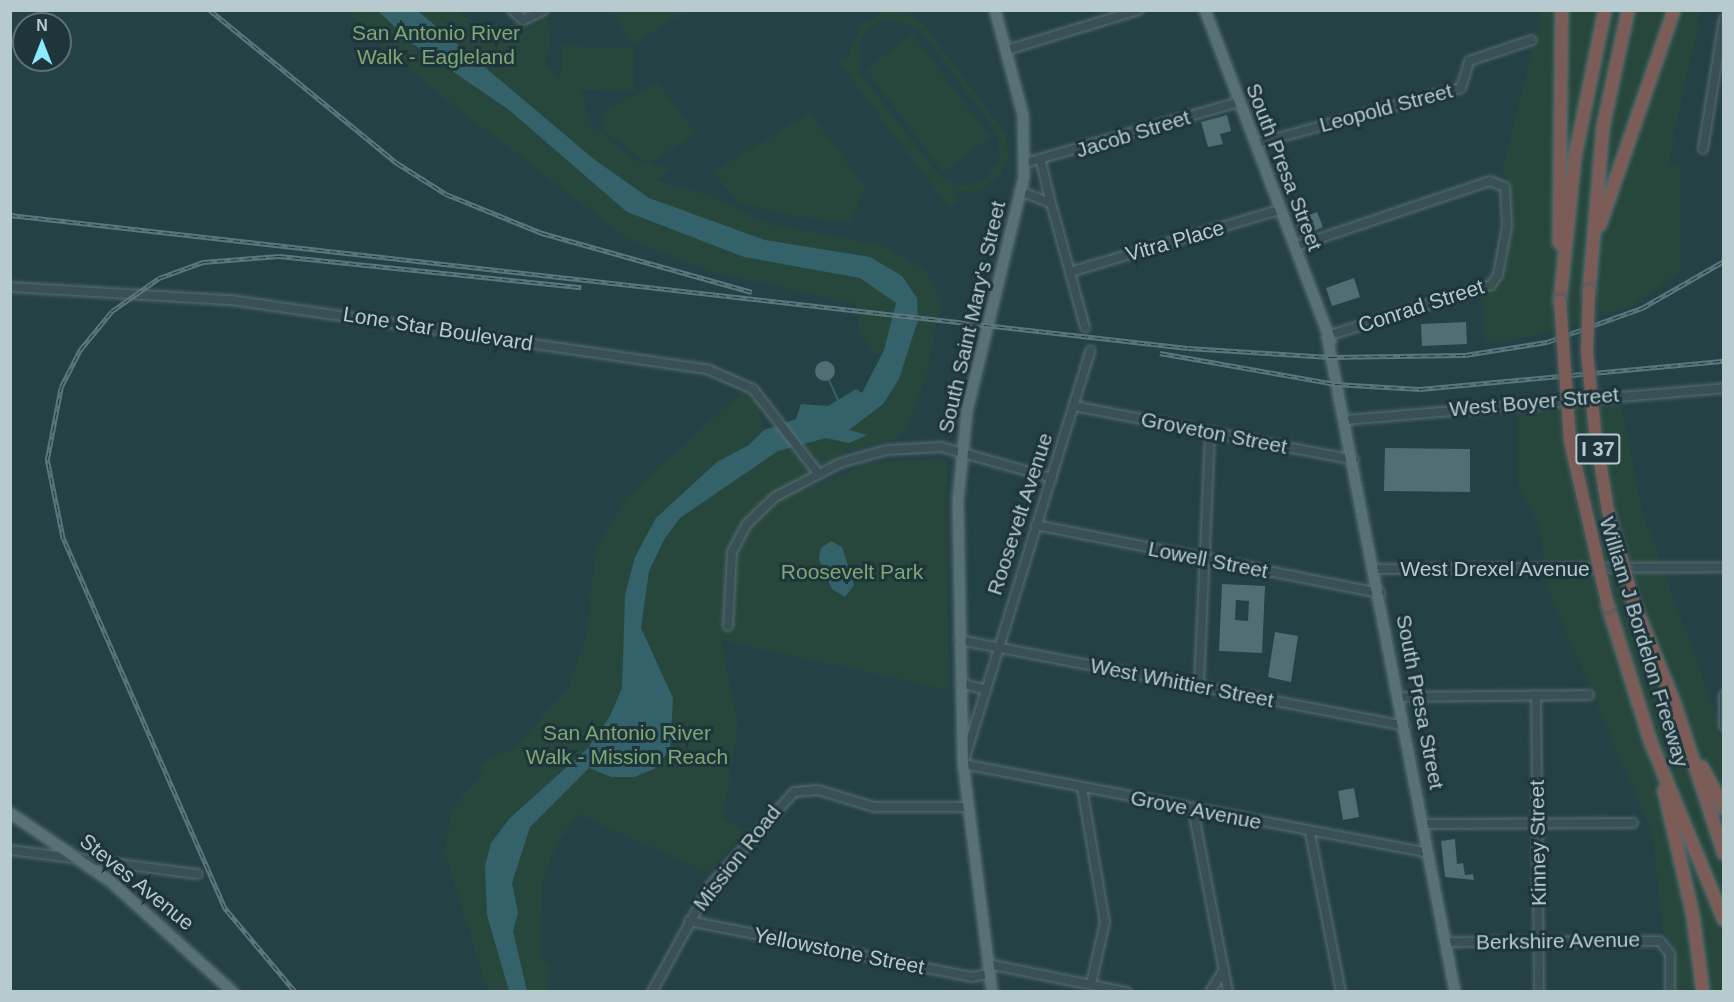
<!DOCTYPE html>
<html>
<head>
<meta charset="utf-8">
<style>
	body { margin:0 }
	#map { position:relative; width:1734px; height:1002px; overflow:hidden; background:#244146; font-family:Helvetica,sans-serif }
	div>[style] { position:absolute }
	.green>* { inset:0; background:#27473d }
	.water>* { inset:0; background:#33626a }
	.stream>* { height:2px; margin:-1px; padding:0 1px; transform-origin:1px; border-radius:1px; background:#33626a }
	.building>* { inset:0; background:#506e74 }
	.round { border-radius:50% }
	.roads { filter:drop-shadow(0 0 2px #586e72) drop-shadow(0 0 2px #586e72) }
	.minor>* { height:8px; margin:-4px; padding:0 4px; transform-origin:4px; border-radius:4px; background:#395155 }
	.major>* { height:10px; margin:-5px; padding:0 5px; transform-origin:5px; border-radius:5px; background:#577175 }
	.highway>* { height:12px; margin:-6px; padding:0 6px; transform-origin:6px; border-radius:6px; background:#7c5c56 }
	.rail>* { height:4.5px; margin-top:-2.25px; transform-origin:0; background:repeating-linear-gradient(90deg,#1e363b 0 7px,#5b777d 0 14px); box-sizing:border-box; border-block:2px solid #5b777d }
	.bridges { filter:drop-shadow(0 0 2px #475e63) drop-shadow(0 0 2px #475e63) }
	.highway-bridge>* { height:12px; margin:-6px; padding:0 6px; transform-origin:6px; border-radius:6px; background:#7c5c56 }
	span { translate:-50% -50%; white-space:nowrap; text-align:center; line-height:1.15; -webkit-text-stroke:6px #1e363b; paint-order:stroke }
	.shield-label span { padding:2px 4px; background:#1e363b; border:2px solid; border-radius:4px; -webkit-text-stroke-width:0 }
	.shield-label { font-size:20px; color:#b7cace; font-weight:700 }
	.park-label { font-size:21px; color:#7ea773 }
	.street-label { font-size:21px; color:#b7cace }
	.frame { position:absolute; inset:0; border:12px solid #b7cace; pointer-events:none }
	.north { position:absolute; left:12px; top:12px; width:60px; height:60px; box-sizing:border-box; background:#1e363b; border:2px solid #5b7176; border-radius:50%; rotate:0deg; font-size:16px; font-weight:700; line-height:24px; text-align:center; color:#b7cace }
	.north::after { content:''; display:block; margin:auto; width:21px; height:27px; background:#8ceaff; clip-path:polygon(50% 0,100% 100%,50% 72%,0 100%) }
</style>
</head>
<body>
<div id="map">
	<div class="green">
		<i style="clip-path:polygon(350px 11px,456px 11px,492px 35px,514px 22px,529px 29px,547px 19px,551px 40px,546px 65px,560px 82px,562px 46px,635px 48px,633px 91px,582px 90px,591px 124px,636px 161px,648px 164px,600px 127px,604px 111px,658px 83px,696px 134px,650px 163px,670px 168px,656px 180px,708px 195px,772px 225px,881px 245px,926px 270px,941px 301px,926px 379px,905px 430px,894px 440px,845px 452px,796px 478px,803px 490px,876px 461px,947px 460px,949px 690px,721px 640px,738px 727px,723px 818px,744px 831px,709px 873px,578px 814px,558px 841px,543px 879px,539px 956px,549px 968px,548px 991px,488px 991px,444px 851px,453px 807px,486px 771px,478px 770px,483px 762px,514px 748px,568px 688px,586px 639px,596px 550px,628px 496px,744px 390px,762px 408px,758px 412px,764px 430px,796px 419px,801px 404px,828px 406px,856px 389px,862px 393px,883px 352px,875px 354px,860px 334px,856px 304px,710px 271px,628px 239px,433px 89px,375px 40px)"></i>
		<i style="clip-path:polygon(612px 11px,687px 11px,633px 44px)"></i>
		<i style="clip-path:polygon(1541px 11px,1701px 11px,1668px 165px,1681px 165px,1680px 271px,1631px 306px,1529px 337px,1485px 343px,1483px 292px,1504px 282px,1509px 241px,1512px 208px,1503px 166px)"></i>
		<i style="clip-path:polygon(evenodd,885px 12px,906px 13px,924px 24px,1006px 135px,1008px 156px,1001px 175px,979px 191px,951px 192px,957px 201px,949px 207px,838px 61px,848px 57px,861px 25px,885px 12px,892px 19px,919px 29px,997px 132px,1000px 160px,982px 182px,959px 186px,939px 176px,860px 73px,860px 40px,871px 26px,892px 19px)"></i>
		<i style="clip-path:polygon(912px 34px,990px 137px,943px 172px,866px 69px)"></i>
		<i style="clip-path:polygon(810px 113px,865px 187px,851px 223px,789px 215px,737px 201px,713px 172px)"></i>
		<i style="clip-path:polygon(1620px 399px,1642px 511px,1723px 733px,1723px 991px,1676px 991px,1675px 949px,1663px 932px,1652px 833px,1546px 584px,1539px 523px,1517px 485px,1517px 409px)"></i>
	</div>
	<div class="water">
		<i style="clip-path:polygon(378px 11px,418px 11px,595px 160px,649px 198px,765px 240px,870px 257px,902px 276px,917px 298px,918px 320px,899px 379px,883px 404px,849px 430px,867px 435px,849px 443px,826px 438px,778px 451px,680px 518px,665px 538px,649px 571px,641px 628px,673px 698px,670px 750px,654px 769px,634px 777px,611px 777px,589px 768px,530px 827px,512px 883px,518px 913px,513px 931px,527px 991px,509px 991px,487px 915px,485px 866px,491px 843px,510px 818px,588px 748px,610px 716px,622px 688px,625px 595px,635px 557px,656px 518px,717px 462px,749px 445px,764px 430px,796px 419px,801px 404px,828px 406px,856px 389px,862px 393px,884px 350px,896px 303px,860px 278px,744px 257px,627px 212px,509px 110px,413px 44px)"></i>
		<i style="clip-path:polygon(831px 541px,842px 547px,854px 585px,845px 597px,832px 589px,819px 559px,821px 548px)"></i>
	</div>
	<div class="stream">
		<i style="left:829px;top:380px;width:24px;rotate:66deg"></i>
	</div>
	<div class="building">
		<i style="clip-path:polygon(1227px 115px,1231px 131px,1220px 134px,1223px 144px,1208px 147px,1201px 122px)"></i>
		<i style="clip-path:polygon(1317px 212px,1323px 227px,1301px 237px,1295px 221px)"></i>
		<i style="clip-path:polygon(1354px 278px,1360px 297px,1332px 306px,1326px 288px)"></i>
		<i style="clip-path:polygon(1466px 322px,1467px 344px,1422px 346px,1421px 324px)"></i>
		<i class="round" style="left:815px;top:361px;width:20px;height:20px"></i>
		<i style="clip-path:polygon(1385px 448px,1470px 449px,1470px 492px,1384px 491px)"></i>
		<i style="clip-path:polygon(evenodd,1222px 584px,1265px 586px,1262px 653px,1219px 651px,1222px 584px,1236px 600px,1249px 601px,1248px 621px,1235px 620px,1236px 600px)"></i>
		<i style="clip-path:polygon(1275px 632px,1298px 636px,1291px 682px,1268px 677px)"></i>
		<i style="clip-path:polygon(1354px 788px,1359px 817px,1343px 820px,1338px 791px)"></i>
		<i style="clip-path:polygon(1455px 839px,1457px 864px,1463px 863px,1465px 875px,1473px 874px,1474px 880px,1445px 877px,1441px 841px)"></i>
	</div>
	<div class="roads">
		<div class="minor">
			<i style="left:512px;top:10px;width:15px;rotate:42deg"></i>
			<i style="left:523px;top:20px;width:23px;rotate:-25deg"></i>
			<i style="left:1007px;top:50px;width:138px;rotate:-16.9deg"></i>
			<i style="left:1255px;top:144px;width:213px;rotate:-15.2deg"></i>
			<i style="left:1461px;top:88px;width:28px;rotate:-73deg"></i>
			<i style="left:1469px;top:61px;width:66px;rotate:-18.4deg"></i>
			<i style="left:1703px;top:149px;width:132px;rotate:-80.8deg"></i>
			<i style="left:1041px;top:162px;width:42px;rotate:76.3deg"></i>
			<i style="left:1025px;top:163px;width:223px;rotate:-15.9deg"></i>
			<i style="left:1022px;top:192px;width:31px;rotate:21deg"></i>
			<i style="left:1051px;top:203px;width:129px;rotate:74.7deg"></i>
			<i style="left:1294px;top:247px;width:207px;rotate:-18.6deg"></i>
			<i style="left:1490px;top:181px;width:16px;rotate:22deg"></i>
			<i style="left:1505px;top:187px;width:39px;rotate:87deg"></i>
			<i style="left:1507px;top:226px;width:50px;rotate:100.4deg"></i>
			<i style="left:1498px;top:275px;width:12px;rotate:125deg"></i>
			<i style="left:1491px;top:285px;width:172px;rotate:162.7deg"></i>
			<i style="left:1070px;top:272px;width:218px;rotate:-16.5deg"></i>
			<i style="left:10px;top:287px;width:222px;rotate:3.4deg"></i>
			<i style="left:232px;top:300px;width:482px;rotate:8.3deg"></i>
			<i style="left:709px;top:370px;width:48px;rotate:23.4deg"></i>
			<i style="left:753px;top:389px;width:106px;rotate:52.3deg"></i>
			<i style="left:1074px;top:406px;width:285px;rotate:10.9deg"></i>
			<i style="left:1346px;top:420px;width:379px;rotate:-4.8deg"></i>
			<i style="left:1036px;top:525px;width:351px;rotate:11.2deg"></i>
			<i style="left:1375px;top:569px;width:349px;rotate:-0.3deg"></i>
			<i style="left:728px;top:626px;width:74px;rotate:-86.9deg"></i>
			<i style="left:732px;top:552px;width:32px;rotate:-62deg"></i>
			<i style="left:747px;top:524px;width:39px;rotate:-44deg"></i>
			<i style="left:775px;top:497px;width:73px;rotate:-27.6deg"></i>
			<i style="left:840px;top:463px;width:49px;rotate:-15.5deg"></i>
			<i style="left:887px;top:450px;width:54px;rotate:-3.2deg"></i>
			<i style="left:941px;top:447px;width:115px;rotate:15.6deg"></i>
			<i style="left:959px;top:640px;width:454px;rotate:10.9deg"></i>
			<i style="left:960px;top:683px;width:27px;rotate:15deg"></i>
			<i style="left:986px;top:690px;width:355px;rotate:-72.9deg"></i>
			<i style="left:1199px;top:686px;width:254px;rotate:-87.5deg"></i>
			<i style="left:986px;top:690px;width:77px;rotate:107.3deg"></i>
			<i style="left:963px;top:764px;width:474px;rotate:10.8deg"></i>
			<i style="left:1536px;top:695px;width:297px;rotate:89.4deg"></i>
			<i style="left:1724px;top:695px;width:31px;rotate:90deg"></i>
			<i style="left:1399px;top:697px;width:190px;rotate:-0.6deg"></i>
			<i style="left:1082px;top:788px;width:136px;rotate:80.3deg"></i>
			<i style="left:1105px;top:922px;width:64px;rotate:102.7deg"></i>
			<i style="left:1193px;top:810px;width:185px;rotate:79.1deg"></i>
			<i style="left:1423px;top:824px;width:210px;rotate:-0.3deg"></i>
			<i style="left:1310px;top:833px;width:162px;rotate:79deg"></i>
			<i style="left:10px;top:850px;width:189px;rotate:7.3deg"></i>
			<i style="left:689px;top:921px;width:288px;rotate:11.2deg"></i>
			<i style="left:971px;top:977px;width:19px;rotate:-9deg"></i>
			<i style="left:1447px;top:942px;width:213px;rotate:-0.3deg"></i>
			<i style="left:1660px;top:941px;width:16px;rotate:52deg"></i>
			<i style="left:1670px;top:954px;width:38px;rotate:90deg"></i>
			<i style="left:988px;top:964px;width:142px;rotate:11.4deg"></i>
			<i style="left:652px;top:992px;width:121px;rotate:-61.3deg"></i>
			<i style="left:710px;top:886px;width:126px;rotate:-48.2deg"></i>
			<i style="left:794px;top:792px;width:24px;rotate:-5deg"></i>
			<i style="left:818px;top:790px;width:59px;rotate:16.9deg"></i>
			<i style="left:874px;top:807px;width:94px"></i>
			<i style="left:1210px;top:992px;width:26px;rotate:-58deg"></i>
		</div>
		<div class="major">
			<i style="left:1205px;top:10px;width:354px;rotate:69.2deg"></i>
			<i style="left:1327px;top:336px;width:668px;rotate:78.96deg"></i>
			<i style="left:10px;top:813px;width:121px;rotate:34.2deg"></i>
			<i style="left:110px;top:881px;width:166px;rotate:42.1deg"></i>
			<i style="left:992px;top:992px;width:230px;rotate:-97.2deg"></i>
			<i style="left:963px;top:764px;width:264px;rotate:-91.1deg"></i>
			<i style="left:958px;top:500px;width:89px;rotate:-84.2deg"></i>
			<i style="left:967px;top:411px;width:241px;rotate:-76.3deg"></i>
			<i style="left:1024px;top:177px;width:62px;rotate:-90.9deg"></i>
			<i style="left:1023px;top:115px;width:109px;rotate:-104.9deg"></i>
		</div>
		<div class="highway">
			<i style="left:1600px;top:225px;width:227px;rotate:-71deg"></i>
			<i style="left:1559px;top:243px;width:233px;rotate:-89.3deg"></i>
			<i style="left:1589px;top:291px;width:165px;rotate:-85.1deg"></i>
			<i style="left:1603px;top:127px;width:120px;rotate:-77.9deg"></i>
			<i style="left:1560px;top:301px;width:146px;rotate:-84.1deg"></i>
			<i style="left:1575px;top:156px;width:149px;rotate:-78.4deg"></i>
			<i style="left:1634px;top:604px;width:106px;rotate:67.8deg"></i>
			<i style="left:1674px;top:702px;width:160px;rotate:71.8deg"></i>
			<i style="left:1608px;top:606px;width:144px;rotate:72.6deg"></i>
			<i style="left:1651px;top:743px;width:191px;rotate:67.6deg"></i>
			<i style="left:1702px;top:767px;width:47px;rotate:61.8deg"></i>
			<i style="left:1664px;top:790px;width:129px;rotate:77deg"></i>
			<i style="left:1693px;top:916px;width:77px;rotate:82.5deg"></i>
		</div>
	</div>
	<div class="rail">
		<i style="left:210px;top:10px;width:242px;rotate:39.3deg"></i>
		<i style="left:397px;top:163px;width:58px;rotate:32.3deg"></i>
		<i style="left:446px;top:194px;width:104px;rotate:22.1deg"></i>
		<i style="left:542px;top:233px;width:218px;rotate:15.7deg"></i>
		<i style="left:10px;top:215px;width:1185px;rotate:6.44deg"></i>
		<i style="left:1188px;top:348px;width:142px;rotate:3.6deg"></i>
		<i style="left:1330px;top:357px;width:135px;rotate:-0.8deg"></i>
		<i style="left:1465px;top:355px;width:83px;rotate:-9deg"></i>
		<i style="left:1547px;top:342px;width:101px;rotate:-19.7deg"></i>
		<i style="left:1642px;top:308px;width:95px;rotate:-29.8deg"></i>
		<i style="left:1160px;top:353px;width:178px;rotate:10deg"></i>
		<i style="left:1335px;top:384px;width:85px;rotate:3.4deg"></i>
		<i style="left:1420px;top:389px;width:305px;rotate:-5.3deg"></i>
		<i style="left:295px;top:992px;width:109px;rotate:-130.1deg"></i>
		<i style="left:225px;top:909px;width:404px;rotate:-113.6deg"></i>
		<i style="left:63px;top:539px;width:81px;rotate:-101.4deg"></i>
		<i style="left:47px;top:460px;width:74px;rotate:-79.1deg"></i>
		<i style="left:61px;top:387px;width:42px;rotate:-62.8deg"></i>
		<i style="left:80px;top:350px;width:50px;rotate:-50.6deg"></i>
		<i style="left:112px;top:311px;width:57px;rotate:-35.1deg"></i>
		<i style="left:159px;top:278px;width:47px;rotate:-20deg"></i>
		<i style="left:203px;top:262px;width:76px;rotate:-4.5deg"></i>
		<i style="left:279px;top:256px;width:304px;rotate:5.9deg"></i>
	</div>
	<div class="bridges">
		<div class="highway-bridge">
			<i style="left:1589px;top:291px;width:61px;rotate:91.9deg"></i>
			<i style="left:1587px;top:352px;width:79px;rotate:84.2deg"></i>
			<i style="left:1595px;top:431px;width:80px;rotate:80.7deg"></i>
			<i style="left:1608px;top:510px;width:98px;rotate:74.5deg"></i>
			<i style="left:1560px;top:301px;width:140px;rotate:85.9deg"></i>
			<i style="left:1570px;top:441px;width:169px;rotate:77deg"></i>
		</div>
	</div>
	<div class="shield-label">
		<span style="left:1598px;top:449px">I 37</span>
	</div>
	<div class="park-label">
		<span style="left:436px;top:45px">San Antonio River<br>Walk - Eagleland</span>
		<span style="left:852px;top:572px">Roosevelt Park</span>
		<span style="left:627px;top:745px">San Antonio River<br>Walk - Mission Reach</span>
	</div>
	<div class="street-label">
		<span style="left:1386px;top:108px;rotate:-15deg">Leopold Street</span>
		<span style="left:1133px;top:134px;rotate:-17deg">Jacob Street</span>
		<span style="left:1284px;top:167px;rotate:69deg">South Presa Street</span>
		<span style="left:1175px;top:241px;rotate:-16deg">Vitra Place</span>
		<span style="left:1421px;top:306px;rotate:-18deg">Conrad Street</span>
		<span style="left:972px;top:317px;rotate:-77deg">South Saint Mary's Street</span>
		<span style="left:438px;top:329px;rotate:9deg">Lone Star Boulevard</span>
		<span style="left:1534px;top:402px;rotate:-5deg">West Boyer Street</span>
		<span style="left:1214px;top:433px;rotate:11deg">Groveton Street</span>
		<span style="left:1020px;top:514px;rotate:-72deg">Roosevelt Avenue</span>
		<span style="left:1208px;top:560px;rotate:11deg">Lowell Street</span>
		<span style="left:1495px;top:569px">West Drexel Avenue</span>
		<span style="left:1644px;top:642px;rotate:73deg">William J Bordelon Freeway</span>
		<span style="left:1182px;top:683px;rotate:11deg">West Whittier Street</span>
		<span style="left:1420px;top:702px;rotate:79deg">South Presa Street</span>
		<span style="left:1196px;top:810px;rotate:11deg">Grove Avenue</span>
		<span style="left:1538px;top:843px;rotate:-91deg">Kinney Street</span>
		<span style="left:737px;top:858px;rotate:-52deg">Mission Road</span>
		<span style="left:137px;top:882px;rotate:39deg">Steves Avenue</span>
		<span style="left:1558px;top:941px;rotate:-1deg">Berkshire Avenue</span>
		<span style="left:839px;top:951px;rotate:11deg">Yellowstone Street</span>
	</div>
	<div class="frame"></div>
	<div class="north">N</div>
</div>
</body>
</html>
